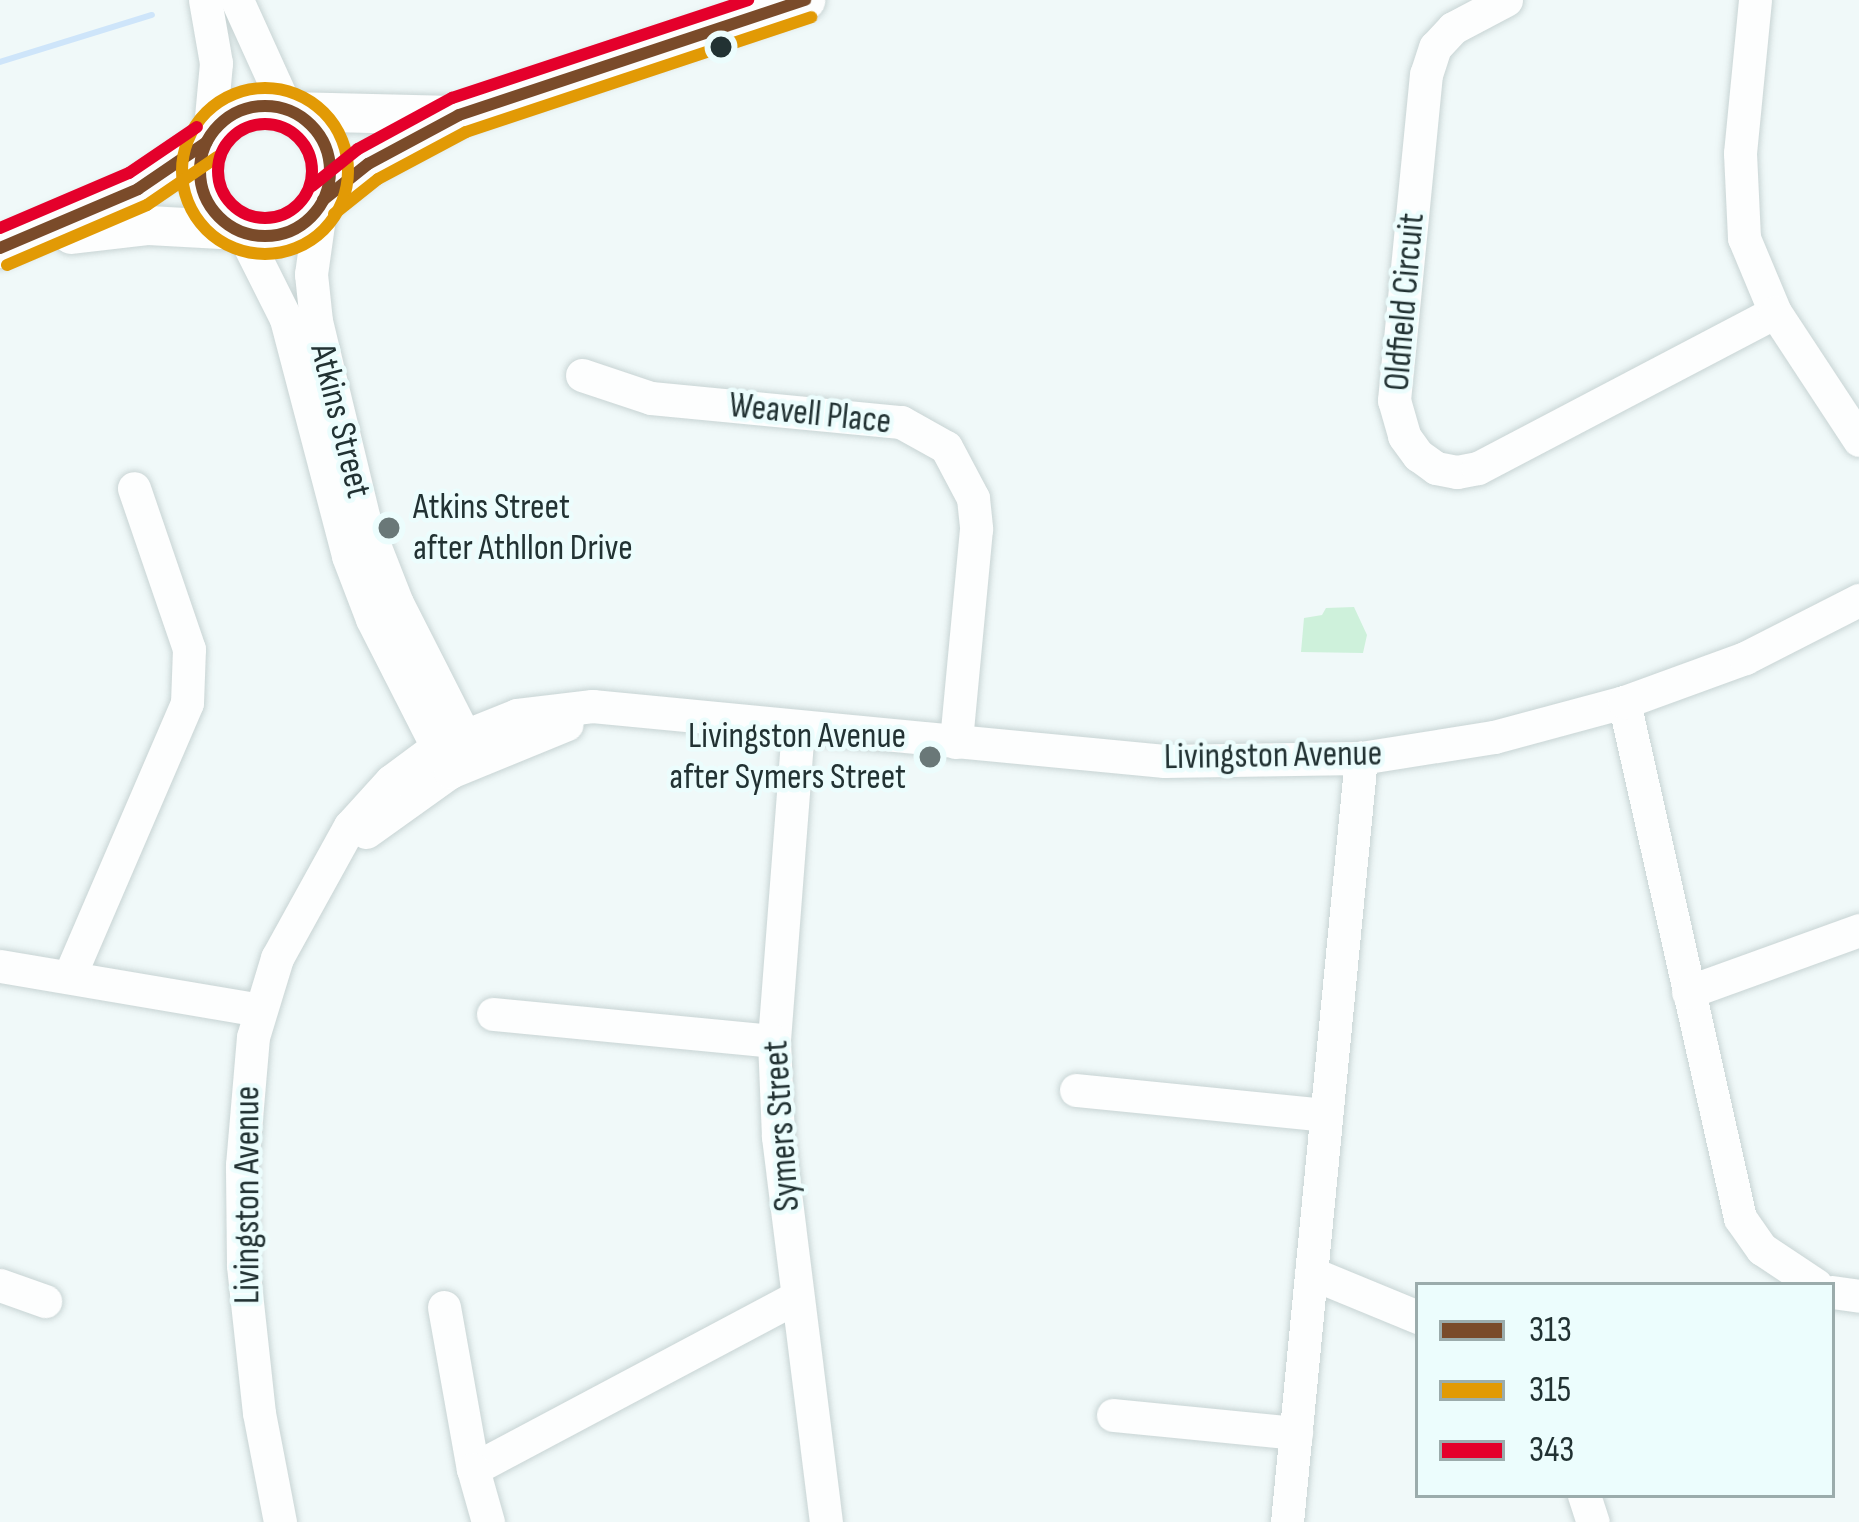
<!DOCTYPE html>
<html>
<head>
<meta charset="utf-8">
<style>
	body { margin:0 }
	#map { position:relative; width:1859px; height:1522px; overflow:hidden; background:#f0f9f9; font-family:"Sofia Sans Condensed",sans-serif }
	div>[style] { position:absolute }
	.green>* { inset:0; background:#cef1db }
	.stream>* { height:6px; margin:-3px; padding:0 3px; transform-origin:3px; border-radius:3px; background:#cee5fa }
	.roads { filter:drop-shadow(0 0 3px #c8d4d4) drop-shadow(0 0 3px #c8d4d4) }
	.minor>* { height:33px; margin:-16.5px; padding:0 16.5px; transform-origin:16.5px; border-radius:16.5px; background:#fdfefe }
	.major>* { height:39px; margin:-19.5px; padding:0 19.5px; transform-origin:19.5px; border-radius:19.5px; background:#fdfefe }
	.major>.ring { margin:-19.5px; padding:0; box-sizing:content-box; background:none; border:39px solid #fdfefe; border-radius:50% }
	.bus-1>* { height:12px; margin:-6px; padding:0 6px; transform-origin:6px; border-radius:6px; background:#7a4b2a }
	.bus-1>.ring { margin:-6px; padding:0; box-sizing:content-box; background:none; border:12px solid #7a4b2a; border-radius:50% }
	.bus-2>* { height:12px; margin:-6px; padding:0 6px; transform-origin:6px; border-radius:6px; background:#e29a05 }
	.bus-2>.ring { margin:-6px; padding:0; box-sizing:content-box; background:none; border:12px solid #e29a05; border-radius:50% }
	.bus-3>* { height:12px; margin:-6px; padding:0 6px; transform-origin:6px; border-radius:6px; background:#e4002b }
	.bus-3>.ring { margin:-6px; padding:0; box-sizing:content-box; background:none; border:12px solid #e4002b; border-radius:50% }
	.dots>* { width:33px; height:33px; translate:-50% -50%; box-sizing:border-box; border:6px solid #ecfdfd; border-radius:50% }
	span { translate:-50% -50%; white-space:nowrap; text-align:center; line-height:1.15; -webkit-text-stroke:9px #ecfdfd; paint-order:stroke }
	.street-label { font-size:36px; color:#223233 }
	.poi-label { font-size:36px; color:#223233 }
	.left { translate:0 -50%; text-align:left }
	.right { translate:-100% -50%; text-align:right }
	.legend { position:absolute; left:1415px; top:1282px; width:420px; height:216px; box-sizing:border-box; background:#ecfdfd; border:3px solid #9bacac; margin:0; padding:15px 21px; list-style:none; font-size:36px; color:#223233 }
	.legend li { display:flex; align-items:center; gap:24px; height:60px }
	.legend b { width:60px; border:3px solid #9bacac }
</style>
</head>
<body>
<div id="map">
	<div class="green">
		<i style="clip-path:polygon(1354px 607px,1367px 635px,1363px 653px,1301px 652px,1304px 618px,1322px 615px,1326px 608px)"></i>
	</div>
	<div class="stream">
		<i style="left:0;top:62px;width:159px;rotate:-17.2deg"></i>
	</div>
	<div class="roads">
		<div class="minor">
			<i style="left:205px;top:0;width:64px;rotate:80.1deg"></i>
			<i style="left:216px;top:63px;width:75px;rotate:95.3deg"></i>
			<i style="left:237px;top:0;width:121px;rotate:65.6deg"></i>
			<i style="left:1506px;top:0;width:60px;rotate:152.2deg"></i>
			<i style="left:1453px;top:28px;width:26px;rotate:133deg"></i>
			<i style="left:1435px;top:47px;width:28px;rotate:108deg"></i>
			<i style="left:1426px;top:74px;width:328px;rotate:95.6deg"></i>
			<i style="left:1394px;top:400px;width:37px;rotate:74deg"></i>
			<i style="left:1404px;top:436px;width:24px;rotate:54deg"></i>
			<i style="left:1418px;top:455px;width:22px;rotate:36deg"></i>
			<i style="left:1436px;top:468px;width:21px;rotate:11deg"></i>
			<i style="left:1457px;top:472px;width:21px;rotate:-11deg"></i>
			<i style="left:1478px;top:468px;width:335px;rotate:-27.7deg"></i>
			<i style="left:1755px;top:0;width:154px;rotate:95.6deg"></i>
			<i style="left:1740px;top:153px;width:85px;rotate:87.3deg"></i>
			<i style="left:1744px;top:238px;width:80px;rotate:67.3deg"></i>
			<i style="left:1775px;top:312px;width:153px;rotate:56.7deg"></i>
			<i style="left:321px;top:203px;width:72px;rotate:98deg"></i>
			<i style="left:311px;top:274px;width:47px;rotate:83.9deg"></i>
			<i style="left:316px;top:321px;width:204px;rotate:76.4deg"></i>
			<i style="left:364px;top:519px;width:90px;rotate:68.6deg"></i>
			<i style="left:397px;top:603px;width:175px;rotate:63.1deg"></i>
			<i style="left:242px;top:231px;width:98px;rotate:63.4deg"></i>
			<i style="left:286px;top:319px;width:245px;rotate:75.3deg"></i>
			<i style="left:348px;top:556px;width:67px;rotate:69.1deg"></i>
			<i style="left:372px;top:619px;width:172px;rotate:63deg"></i>
			<i style="left:582px;top:375px;width:73px;rotate:18.4deg"></i>
			<i style="left:651px;top:398px;width:251px;rotate:5.5deg"></i>
			<i style="left:901px;top:422px;width:51px;rotate:29.1deg"></i>
			<i style="left:946px;top:447px;width:58px;rotate:62.1deg"></i>
			<i style="left:973px;top:498px;width:31px;rotate:84deg"></i>
			<i style="left:976px;top:529px;width:214px;rotate:95.4deg"></i>
			<i style="left:1624px;top:702px;width:529px;rotate:77.33deg"></i>
			<i style="left:1740px;top:1218px;width:38px;rotate:55deg"></i>
			<i style="left:1762px;top:1249px;width:65px;rotate:33.7deg"></i>
			<i style="left:798px;top:728px;width:314px;rotate:94.4deg"></i>
			<i style="left:774px;top:1041px;width:96px;rotate:87.6deg"></i>
			<i style="left:778px;top:1137px;width:388px;rotate:82.9deg"></i>
			<i style="left:366px;top:832px;width:103px;rotate:-35.5deg"></i>
			<i style="left:450px;top:772px;width:126px;rotate:-22.3deg"></i>
			<i style="left:0;top:966px;width:263px;rotate:9.6deg"></i>
			<i style="left:69px;top:977px;width:298px;rotate:-66.7deg"></i>
			<i style="left:187px;top:703px;width:54px;rotate:-87.9deg"></i>
			<i style="left:189px;top:649px;width:170px;rotate:-108.9deg"></i>
			<i style="left:1688px;top:992px;width:182px;rotate:-19.9deg"></i>
			<i style="left:493px;top:1014px;width:282px;rotate:5.5deg"></i>
			<i style="left:1076px;top:1090px;width:251px;rotate:5.7deg"></i>
			<i style="left:1311px;top:1273px;width:116px;rotate:22.4deg"></i>
			<i style="left:0;top:1285px;width:48px;rotate:19.6deg"></i>
			<i style="left:1832px;top:1292px;width:27px;rotate:8deg"></i>
			<i style="left:444px;top:1307px;width:165px;rotate:79.9deg"></i>
			<i style="left:473px;top:1469px;width:367px;rotate:-28deg"></i>
			<i style="left:1113px;top:1415px;width:184px;rotate:5.6deg"></i>
			<i style="left:473px;top:1469px;width:55px;rotate:74.2deg"></i>
			<i style="left:1584px;top:1495px;width:28px;rotate:72deg"></i>
			<i style="left:280px;top:1522px;width:111px;rotate:-100.9deg"></i>
			<i style="left:259px;top:1413px;width:149px;rotate:-96.2deg"></i>
			<i style="left:243px;top:1265px;width:100px;rotate:-90.6deg"></i>
			<i style="left:242px;top:1165px;width:128px;rotate:-85.1deg"></i>
			<i style="left:253px;top:1037px;width:83px;rotate:-73.1deg"></i>
			<i style="left:277px;top:958px;width:151px;rotate:-61.1deg"></i>
			<i style="left:350px;top:826px;width:61px;rotate:-47.7deg"></i>
			<i style="left:391px;top:781px;width:57px;rotate:-36.5deg"></i>
			<i style="left:437px;top:747px;width:86px;rotate:-21.8deg"></i>
			<i style="left:517px;top:715px;width:76px;rotate:-6.8deg"></i>
			<i style="left:592px;top:706px;width:575px;rotate:5.49deg"></i>
			<i style="left:1164px;top:761px;width:197px;rotate:-0.9deg"></i>
			<i style="left:1361px;top:758px;width:135px;rotate:-9deg"></i>
			<i style="left:1494px;top:737px;width:135px;rotate:-15.1deg"></i>
			<i style="left:1624px;top:702px;width:129px;rotate:-20deg"></i>
			<i style="left:1745px;top:658px;width:128px;rotate:-27deg"></i>
			<i style="left:1287px;top:1522px;width:768px;rotate:-84.47deg"></i>
		</div>
		<div class="major">
			<i class="ring" style="left:200px;top:106px;width:91px;height:91px"></i>
			<i style="left:289px;top:111px;width:165px;rotate:1.4deg"></i>
			<i style="left:323px;top:200px;width:58px;rotate:-38.7deg"></i>
			<i style="left:368px;top:164px;width:103px;rotate:-28.3deg"></i>
			<i style="left:459px;top:115px;width:365px;rotate:-18.4deg"></i>
			<i style="left:71px;top:234px;width:78px;rotate:-6.7deg"></i>
			<i style="left:148px;top:225px;width:91px;rotate:3.1deg"></i>
			<i style="left:0;top:248px;width:150px;rotate:-23.1deg"></i>
			<i style="left:138px;top:189px;width:83px;rotate:-34.3deg"></i>
		</div>
	</div>
	<div class="bus-1">
		<i class="ring" style="left:200px;top:106px;width:118px;height:118px"></i>
		<i style="left:323px;top:200px;width:58px;rotate:-38.7deg"></i>
		<i style="left:368px;top:164px;width:103px;rotate:-28.3deg"></i>
		<i style="left:459px;top:115px;width:365px;rotate:-18.4deg"></i>
		<i style="left:0;top:248px;width:150px;rotate:-23.1deg"></i>
		<i style="left:138px;top:189px;width:83px;rotate:-34.3deg"></i>
	</div>
	<div class="bus-2">
		<i class="ring" style="left:182px;top:88px;width:154px;height:154px"></i>
		<i style="left:334px;top:214px;width:56px;rotate:-38.5deg"></i>
		<i style="left:378px;top:179px;width:100px;rotate:-28.1deg"></i>
		<i style="left:466px;top:132px;width:364px;rotate:-18.4deg"></i>
		<i style="left:7px;top:265px;width:152px;rotate:-23.2deg"></i>
		<i style="left:147px;top:205px;width:85px;rotate:-34.4deg"></i>
	</div>
	<div class="bus-3">
		<i class="ring" style="left:218px;top:124px;width:82px;height:82px"></i>
		<i style="left:312px;top:186px;width:59px;rotate:-38.8deg"></i>
		<i style="left:358px;top:149px;width:107px;rotate:-28.5deg"></i>
		<i style="left:452px;top:98px;width:312px;rotate:-18.3deg"></i>
		<i style="left:0;top:228px;width:140px;rotate:-23.1deg"></i>
		<i style="left:129px;top:173px;width:82px;rotate:-34.1deg"></i>
	</div>
	<div class="dots">
		<i style="left:721px;top:47px;background:#223233"></i>
		<i style="left:389px;top:528px;background:#6a7878"></i>
		<i style="left:930px;top:757px;background:#6a7878"></i>
	</div>
	<div class="street-label">
		<span style="left:1405px;top:302px;rotate:-85deg">Oldfield Circuit</span>
		<span style="left:810px;top:414px;rotate:6deg">Weavell Place</span>
		<span style="left:340px;top:421px;rotate:76deg">Atkins Street</span>
		<span style="left:1273px;top:756px;rotate:-1deg">Livingston Avenue</span>
		<span style="left:782px;top:1126px;rotate:-94deg">Symers Street</span>
		<span style="left:248px;top:1195px;rotate:-90deg">Livingston Avenue</span>
	</div>
	<div class="poi-label">
		<span class="left" style="left:413px;top:528px">Atkins Street<br>after Athllon Drive</span>
		<span class="right" style="left:906px;top:757px">Livingston Avenue<br>after Symers Street</span>
	</div>
	<ul class="legend">
	<li><b style="height:15px;background:#7a4b2a"></b>313</li>
	<li><b style="height:15px;background:#e29a05"></b>315</li>
	<li><b style="height:15px;background:#e4002b"></b>343</li>
	</ul>
</div>
</body>
</html>
